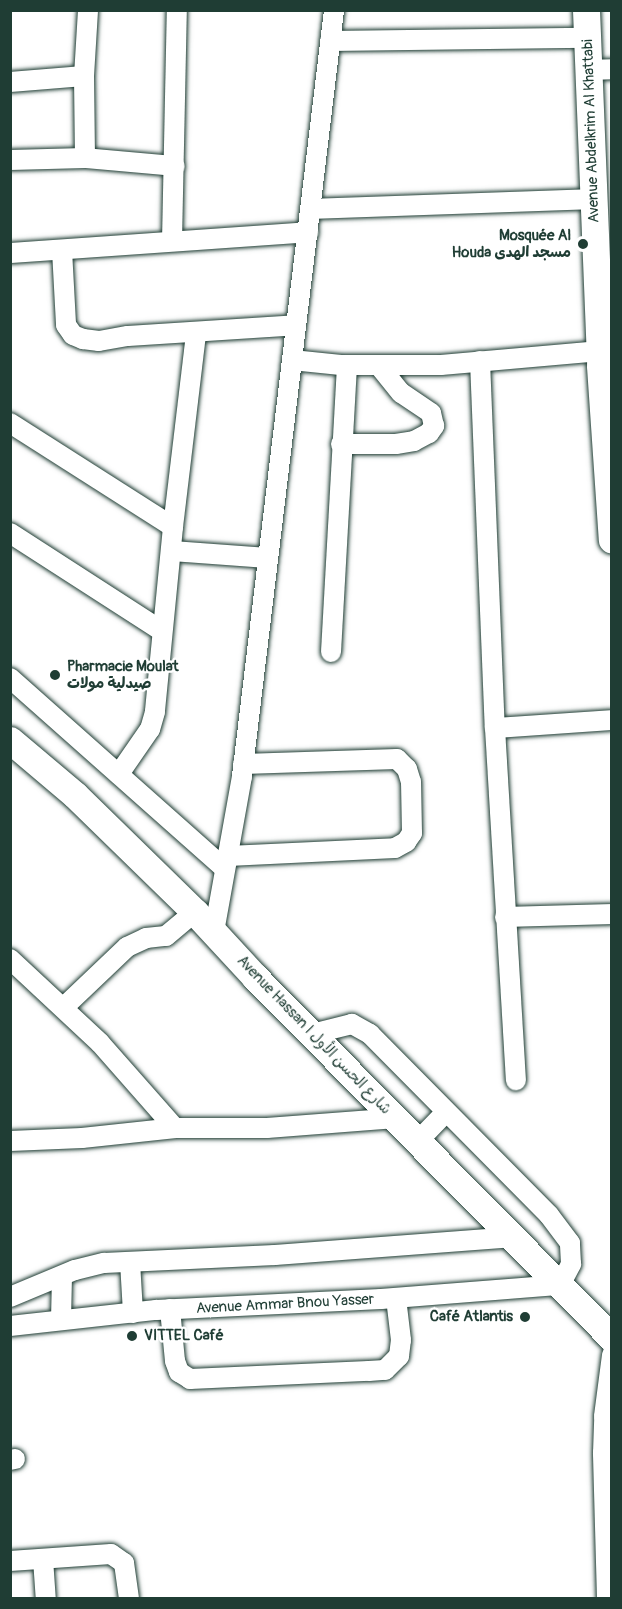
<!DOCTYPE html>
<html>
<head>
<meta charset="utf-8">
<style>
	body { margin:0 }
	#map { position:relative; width:622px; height:1609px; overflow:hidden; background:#fff; font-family:Pangolin,"Playpen Sans Arabic",sans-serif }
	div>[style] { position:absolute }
	.roads { filter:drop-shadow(0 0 2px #1f3d34) drop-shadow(0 0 2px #1f3d34) }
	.street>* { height:20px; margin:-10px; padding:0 10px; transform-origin:10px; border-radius:10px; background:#fff }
	.secondary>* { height:27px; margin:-13.5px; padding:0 13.5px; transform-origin:13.5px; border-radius:13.5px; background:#fff }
	.dots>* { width:16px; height:16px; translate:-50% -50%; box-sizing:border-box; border:3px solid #fff; border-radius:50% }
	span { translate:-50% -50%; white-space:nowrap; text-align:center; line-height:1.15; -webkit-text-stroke:4.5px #fff; paint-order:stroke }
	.street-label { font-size:15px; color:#1f3d34 }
	.poi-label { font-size:15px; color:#1f3d34; font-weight:700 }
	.right { translate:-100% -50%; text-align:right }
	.left { translate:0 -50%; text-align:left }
	.frame { position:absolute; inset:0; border:12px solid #1f3d34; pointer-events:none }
</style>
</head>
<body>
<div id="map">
	<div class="roads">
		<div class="street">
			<i style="left:330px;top:41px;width:257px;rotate:-0.7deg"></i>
			<i style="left:588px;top:70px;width:24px;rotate:-2deg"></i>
			<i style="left:10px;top:82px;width:74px;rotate:-4.6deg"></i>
			<i style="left:85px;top:158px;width:82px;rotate:-90.7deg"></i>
			<i style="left:84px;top:76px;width:66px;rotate:-86.5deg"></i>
			<i style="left:10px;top:160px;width:75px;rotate:-1.5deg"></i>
			<i style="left:85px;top:158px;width:90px;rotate:5.1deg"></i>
			<i style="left:312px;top:209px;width:281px;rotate:-2deg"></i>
			<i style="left:172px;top:241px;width:231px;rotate:-88.8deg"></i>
			<i style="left:62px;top:250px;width:75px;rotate:86.9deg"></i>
			<i style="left:66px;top:325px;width:12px;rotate:55deg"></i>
			<i style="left:73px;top:335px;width:11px;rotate:22deg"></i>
			<i style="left:83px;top:339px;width:16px;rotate:7deg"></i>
			<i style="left:99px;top:341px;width:29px;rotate:-10deg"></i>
			<i style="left:128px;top:336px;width:168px;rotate:-3.7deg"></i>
			<i style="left:10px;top:253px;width:299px;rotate:-4deg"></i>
			<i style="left:292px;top:360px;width:49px;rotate:5.8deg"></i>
			<i style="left:341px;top:365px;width:100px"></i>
			<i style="left:441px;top:365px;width:160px;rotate:-5deg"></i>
			<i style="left:480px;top:361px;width:367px;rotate:87.7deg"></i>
			<i style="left:495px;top:728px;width:353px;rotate:86.6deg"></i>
			<i style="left:10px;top:423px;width:193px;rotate:32.5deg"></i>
			<i style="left:173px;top:527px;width:186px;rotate:95.6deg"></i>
			<i style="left:155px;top:712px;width:18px;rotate:106deg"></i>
			<i style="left:150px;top:729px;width:55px;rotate:124.6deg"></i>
			<i style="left:341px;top:444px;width:55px"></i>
			<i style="left:396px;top:444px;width:18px;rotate:-9deg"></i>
			<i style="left:414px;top:441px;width:17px;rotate:-28deg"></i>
			<i style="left:429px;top:433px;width:9px;rotate:-54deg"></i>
			<i style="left:434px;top:426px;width:13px;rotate:-103deg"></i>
			<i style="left:431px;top:413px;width:36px;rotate:-146deg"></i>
			<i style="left:401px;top:393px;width:35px;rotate:-129deg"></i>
			<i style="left:173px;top:527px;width:195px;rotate:-83.2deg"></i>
			<i style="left:10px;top:533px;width:181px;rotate:32.8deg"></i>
			<i style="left:172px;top:551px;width:96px;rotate:4.2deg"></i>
			<i style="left:331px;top:652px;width:287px;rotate:-86.8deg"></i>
			<i style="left:10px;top:678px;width:286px;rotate:41.6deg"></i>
			<i style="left:495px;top:728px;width:117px;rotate:-3.9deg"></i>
			<i style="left:228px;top:856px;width:167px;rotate:-2.7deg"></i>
			<i style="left:395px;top:848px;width:13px;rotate:-29deg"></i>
			<i style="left:406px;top:842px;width:11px;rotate:-56deg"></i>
			<i style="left:412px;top:833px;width:51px;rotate:-91.1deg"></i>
			<i style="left:411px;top:782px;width:14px;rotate:-107deg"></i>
			<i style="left:407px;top:769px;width:14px;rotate:-135deg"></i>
			<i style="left:397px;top:759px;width:154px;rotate:178.1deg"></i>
			<i style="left:505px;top:917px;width:107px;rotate:-1.6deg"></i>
			<i style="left:214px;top:932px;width:158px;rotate:-79.8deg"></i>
			<i style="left:242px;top:776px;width:772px;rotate:-83.15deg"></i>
			<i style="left:10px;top:959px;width:123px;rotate:43deg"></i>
			<i style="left:100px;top:1043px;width:113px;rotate:48.6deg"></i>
			<i style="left:175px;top:1128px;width:92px"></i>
			<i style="left:267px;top:1128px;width:129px;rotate:-4.4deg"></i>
			<i style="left:64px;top:1007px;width:87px;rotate:-43.6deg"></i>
			<i style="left:127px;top:947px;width:21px;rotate:-25deg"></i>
			<i style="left:146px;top:938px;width:20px;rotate:-6deg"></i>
			<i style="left:166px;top:936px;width:38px;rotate:-40deg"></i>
			<i style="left:10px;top:1141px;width:72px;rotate:-2.4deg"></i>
			<i style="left:82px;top:1138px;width:94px;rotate:-6.1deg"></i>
			<i style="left:418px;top:1141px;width:40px;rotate:-46deg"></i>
			<i style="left:130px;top:1262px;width:51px;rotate:86.6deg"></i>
			<i style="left:10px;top:1297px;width:70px;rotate:-22.6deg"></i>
			<i style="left:75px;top:1270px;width:30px;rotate:-14deg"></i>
			<i style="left:104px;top:1263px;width:171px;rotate:-2.7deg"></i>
			<i style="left:275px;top:1255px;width:240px;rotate:-4.3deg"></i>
			<i style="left:170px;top:1309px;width:52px;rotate:84.5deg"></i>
			<i style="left:175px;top:1361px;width:12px;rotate:70deg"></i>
			<i style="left:179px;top:1372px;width:13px;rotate:32deg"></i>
			<i style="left:190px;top:1379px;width:179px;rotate:-2.6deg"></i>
			<i style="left:369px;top:1371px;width:16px;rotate:-4deg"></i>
			<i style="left:385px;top:1370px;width:20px;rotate:-45deg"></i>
			<i style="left:399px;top:1356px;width:16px;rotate:-83deg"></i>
			<i style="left:401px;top:1340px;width:42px;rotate:-96.8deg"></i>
			<i style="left:61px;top:1320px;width:44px;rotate:-88.7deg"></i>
			<i style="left:10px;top:1326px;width:147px;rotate:-6.3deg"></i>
			<i style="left:156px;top:1310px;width:225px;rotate:-2.8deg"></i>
			<i style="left:381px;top:1299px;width:180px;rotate:-4.5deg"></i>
			<i style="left:560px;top:1285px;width:24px;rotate:-62deg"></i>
			<i style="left:571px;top:1264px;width:21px;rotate:-93deg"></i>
			<i style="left:570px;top:1243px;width:35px;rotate:-127deg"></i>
			<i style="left:549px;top:1215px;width:255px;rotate:-134.7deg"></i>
			<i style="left:370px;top:1034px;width:21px;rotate:-151deg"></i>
			<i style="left:352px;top:1024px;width:41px;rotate:166deg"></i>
			<i style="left:10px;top:1460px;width:5px;rotate:-11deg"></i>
			<i style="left:43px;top:1559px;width:39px;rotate:86deg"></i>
			<i style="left:10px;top:1561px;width:101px;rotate:-4deg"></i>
			<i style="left:111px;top:1554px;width:16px;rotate:35deg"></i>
			<i style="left:124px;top:1563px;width:35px;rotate:82deg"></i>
			<i style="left:607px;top:1598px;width:145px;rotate:-91.6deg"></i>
			<i style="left:603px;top:1453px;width:37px;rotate:-88deg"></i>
			<i style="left:604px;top:1416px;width:62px;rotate:-82.5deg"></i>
		</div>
		<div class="secondary">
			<i style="left:586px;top:10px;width:356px;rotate:87.7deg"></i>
			<i style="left:600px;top:366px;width:174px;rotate:86.1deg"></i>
			<i style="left:10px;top:740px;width:85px;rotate:40.2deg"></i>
			<i style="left:75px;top:795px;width:168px;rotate:44.3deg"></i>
			<i style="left:195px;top:912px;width:88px;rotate:47.3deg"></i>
			<i style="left:255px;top:977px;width:508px;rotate:45.32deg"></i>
		</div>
	</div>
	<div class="dots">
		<i style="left:583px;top:244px;background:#1f3d34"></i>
		<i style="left:55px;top:675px;background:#1f3d34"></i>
		<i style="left:525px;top:1317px;background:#1f3d34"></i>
		<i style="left:132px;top:1336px;background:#1f3d34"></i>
	</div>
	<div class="street-label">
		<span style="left:591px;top:131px;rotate:-92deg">Avenue Abdelkrim Al Khattabi</span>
		<span style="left:314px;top:1035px;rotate:46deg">Avenue Hassan I شارع الحسن الأول</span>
		<span style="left:285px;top:1304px;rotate:-3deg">Avenue Ammar Bnou Yasser</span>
	</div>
	<div class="poi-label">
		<span class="right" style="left:571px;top:244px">Mosquée Al<br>Houda مسجد الهدى</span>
		<span class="left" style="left:67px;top:675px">Pharmacie Moulat<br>صيدلية مولات</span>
		<span class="right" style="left:513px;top:1317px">Café Atlantis</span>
		<span class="left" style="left:144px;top:1336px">VITTEL Café</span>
	</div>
	<div class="frame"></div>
</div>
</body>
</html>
